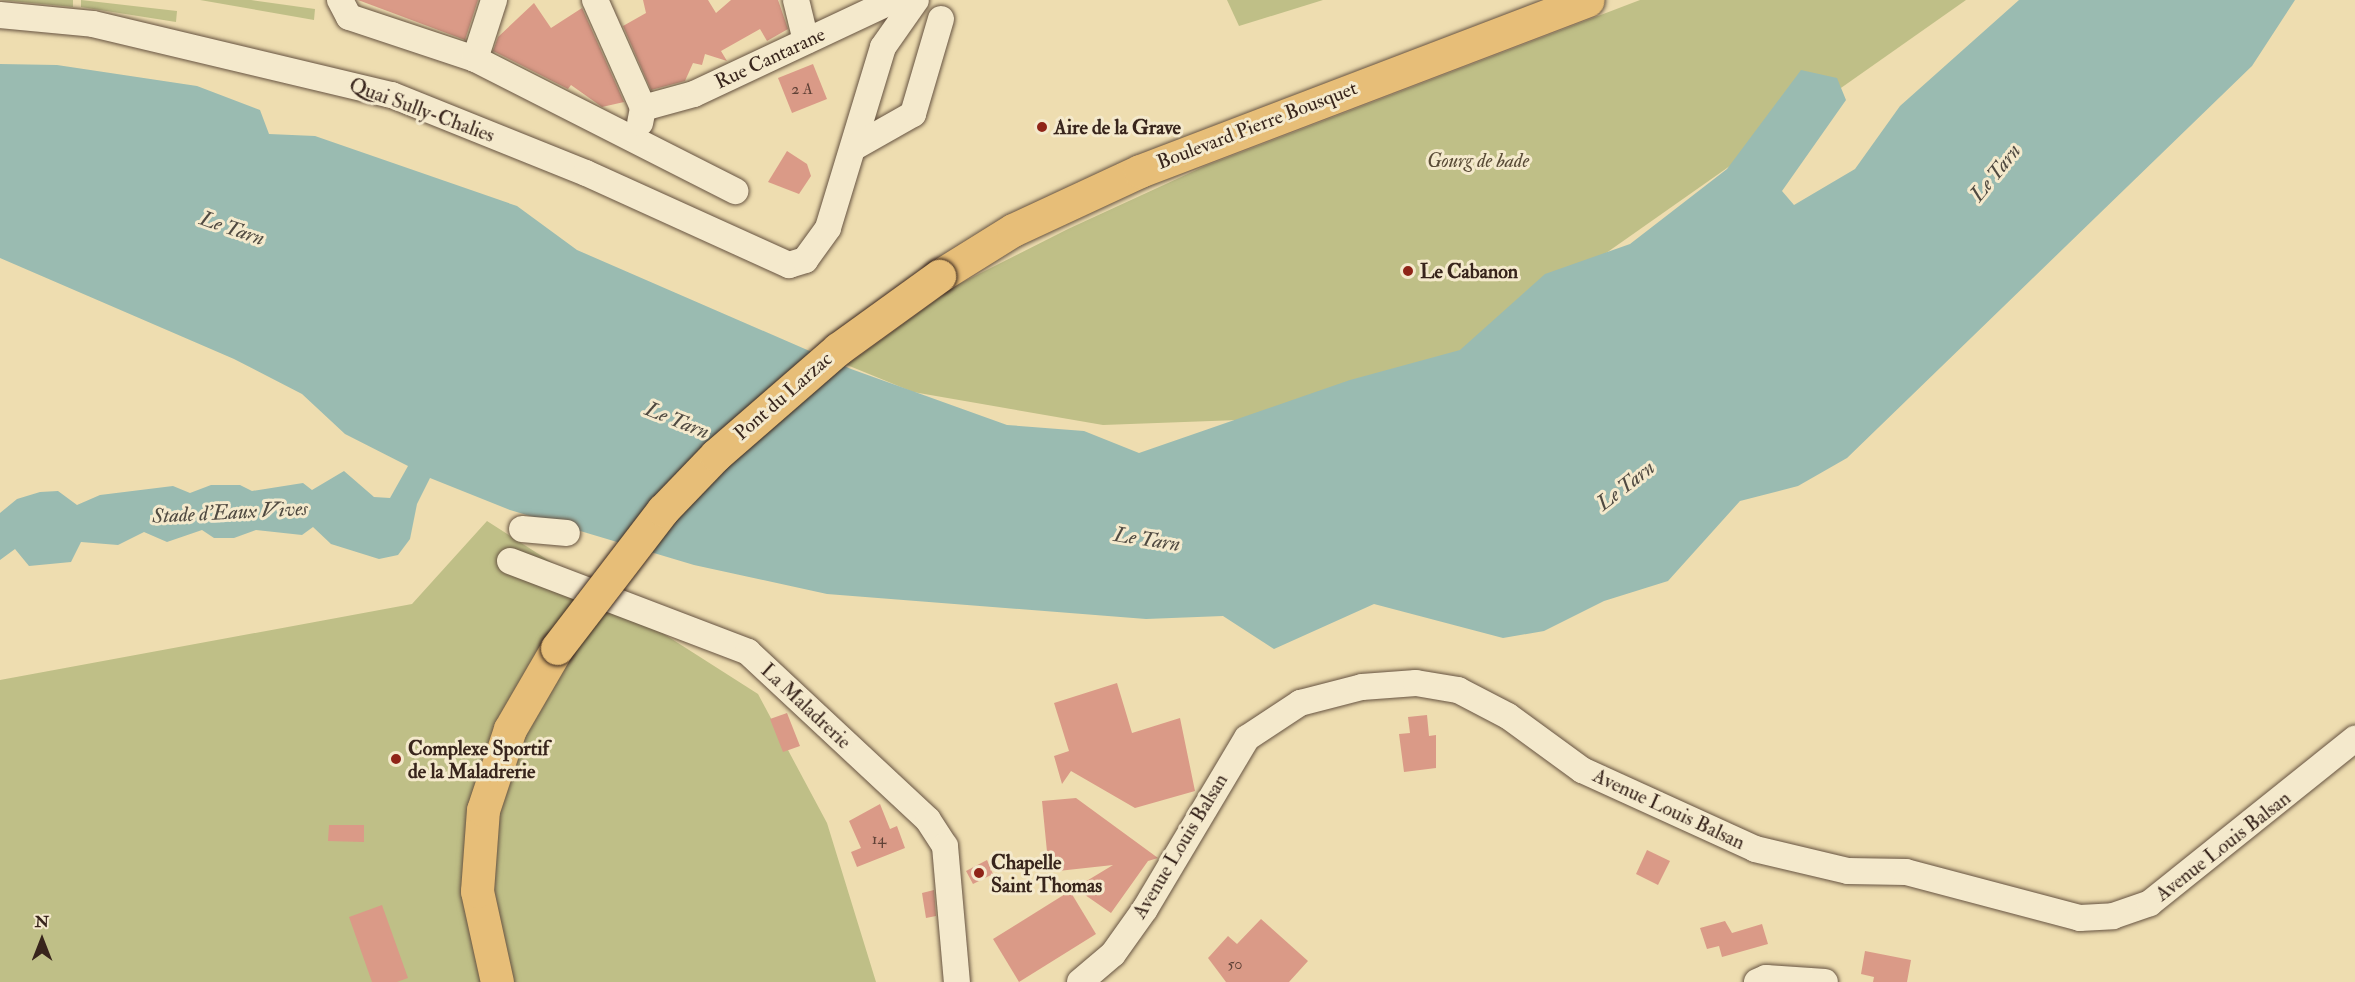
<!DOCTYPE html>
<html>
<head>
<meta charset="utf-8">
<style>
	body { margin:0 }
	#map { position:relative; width:2355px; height:982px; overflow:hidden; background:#eeddb0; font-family:"IM FELL Double Pica",serif }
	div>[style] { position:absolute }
	.green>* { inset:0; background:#bfbf87 }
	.water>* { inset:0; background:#9abbb1 }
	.building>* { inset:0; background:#da9a87 }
	.roads { filter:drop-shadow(0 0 2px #665341) drop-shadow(0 0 2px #665341) }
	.minor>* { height:26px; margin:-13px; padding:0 13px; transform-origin:13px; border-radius:13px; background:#f4e9cc }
	.major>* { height:33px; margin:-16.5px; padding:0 16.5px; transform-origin:16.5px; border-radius:16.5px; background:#e7be78 }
	.bridges { filter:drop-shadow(0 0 2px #38251c) drop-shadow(0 0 2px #38251c) }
	.major-bridge>* { height:33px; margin:-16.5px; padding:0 16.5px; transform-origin:16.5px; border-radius:16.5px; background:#e7be78 }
	.dots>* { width:16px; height:16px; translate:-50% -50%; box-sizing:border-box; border:3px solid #f4e9cc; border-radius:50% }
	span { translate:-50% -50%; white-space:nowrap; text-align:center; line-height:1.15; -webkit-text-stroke:6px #f4e9cc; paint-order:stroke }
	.number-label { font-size:16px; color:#604237 }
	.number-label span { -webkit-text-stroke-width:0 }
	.street-label { font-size:20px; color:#38251c }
	.poi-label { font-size:20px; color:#38251c; font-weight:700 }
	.left { translate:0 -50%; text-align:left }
	.park-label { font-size:20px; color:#5a4c37; font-style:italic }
	.water-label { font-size:21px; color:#504a41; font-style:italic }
	.north { position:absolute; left:12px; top:910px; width:60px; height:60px; -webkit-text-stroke:4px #f4e9cc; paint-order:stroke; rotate:0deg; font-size:16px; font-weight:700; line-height:24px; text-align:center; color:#38251c }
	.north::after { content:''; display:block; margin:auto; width:21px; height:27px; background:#38251c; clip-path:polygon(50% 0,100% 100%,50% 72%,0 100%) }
</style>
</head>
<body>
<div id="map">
	<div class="green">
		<i style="clip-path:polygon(0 0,73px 0,73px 7px)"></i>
		<i style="clip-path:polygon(81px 0,177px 11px,176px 22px,81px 7px)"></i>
		<i style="clip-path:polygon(200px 0,251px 0,315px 9px,314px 20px)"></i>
		<i style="clip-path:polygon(1227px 0,1323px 0,1239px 26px)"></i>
		<i style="clip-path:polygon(1640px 0,1966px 0,1444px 367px,1265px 419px,1103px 425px,913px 392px,847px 365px,957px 285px,1068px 229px,1205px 166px)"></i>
		<i style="clip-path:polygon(487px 521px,758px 694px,827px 823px,876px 982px,0 982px,0 680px,412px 604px)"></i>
	</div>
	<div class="water">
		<i style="clip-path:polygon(2019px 0,2295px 0,2252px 66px,1847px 458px,1798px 486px,1740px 501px,1668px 581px,1604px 601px,1544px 631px,1503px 638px,1374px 604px,1274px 649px,1223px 616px,1146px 619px,827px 594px,694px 565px,510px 510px,430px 478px,417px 504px,410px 539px,398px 555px,379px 559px,331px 544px,313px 527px,302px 535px,256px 530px,234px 538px,214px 538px,202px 530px,167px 542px,144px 532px,118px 545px,81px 542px,71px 562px,29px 566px,15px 549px,0 560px,0 513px,17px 499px,40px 492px,58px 491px,77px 505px,100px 495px,173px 486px,190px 493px,211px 485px,240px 485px,252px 491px,303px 483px,312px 490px,344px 471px,374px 497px,390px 498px,408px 466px,345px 434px,302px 394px,234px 359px,0 258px,0 64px,57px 65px,197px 86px,260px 110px,269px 134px,315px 136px,517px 206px,577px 250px,851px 369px,1007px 425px,1084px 431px,1139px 453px,1350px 380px,1460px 350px,1545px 274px,1630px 244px,1727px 169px,1801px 70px,1837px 78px,1846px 100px,1782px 191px,1794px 205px,1855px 169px,1900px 106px)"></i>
	</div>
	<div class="building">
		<i style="clip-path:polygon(358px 0,478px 0,465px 40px)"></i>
		<i style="clip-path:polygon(643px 0,708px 0,716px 13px,731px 0,778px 0,788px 29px,767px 41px,760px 29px,721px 51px,727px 61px,705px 54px,702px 65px,693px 63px,685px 81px,651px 90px,623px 26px,646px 13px)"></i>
		<i style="clip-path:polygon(534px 3px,551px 28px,582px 8px,624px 102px,602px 107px,571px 85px,568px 89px,493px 51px,498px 37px)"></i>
		<i style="clip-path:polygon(813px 64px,827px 99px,792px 113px,778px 78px)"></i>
		<i style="clip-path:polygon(787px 151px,807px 164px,811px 176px,799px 194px,768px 182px)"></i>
		<i style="clip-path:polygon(1117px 683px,1132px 733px,1180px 718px,1195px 791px,1135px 808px,1071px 771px,1062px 784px,1054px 756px,1069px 751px,1054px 703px)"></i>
		<i style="clip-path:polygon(787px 713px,800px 746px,783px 752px,770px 719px)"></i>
		<i style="clip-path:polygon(1427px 715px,1429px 736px,1436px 735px,1436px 768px,1404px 772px,1399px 734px,1410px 733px,1408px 717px)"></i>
		<i style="clip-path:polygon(1076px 798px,1158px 858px,1148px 861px,1111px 913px,1075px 888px,1113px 865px,1049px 872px,1042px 801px)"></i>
		<i style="clip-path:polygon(880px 804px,890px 829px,897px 826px,905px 848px,857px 867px,851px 852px,861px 848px,849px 821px)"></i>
		<i style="clip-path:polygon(329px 825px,364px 825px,364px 842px,328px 841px)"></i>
		<i style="clip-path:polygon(1647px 850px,1670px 861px,1658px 885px,1636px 874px)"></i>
		<i style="clip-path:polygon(987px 860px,993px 874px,973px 884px,966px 871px)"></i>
		<i style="clip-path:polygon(934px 890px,936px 916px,926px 918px,922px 893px)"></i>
		<i style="clip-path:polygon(1070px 891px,1096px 934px,1019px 982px,993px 939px)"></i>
		<i style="clip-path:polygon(382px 905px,408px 978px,397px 982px,372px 982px,349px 917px)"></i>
		<i style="clip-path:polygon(1261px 919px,1308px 961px,1289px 982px,1226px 982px,1208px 958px,1228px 936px,1237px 944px)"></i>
		<i style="clip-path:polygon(1725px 921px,1732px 933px,1762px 924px,1768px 944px,1722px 957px,1719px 946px,1707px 949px,1700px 928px)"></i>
		<i style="clip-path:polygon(1865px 951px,1911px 960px,1907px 982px,1873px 982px,1874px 977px,1861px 974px)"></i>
	</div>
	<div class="roads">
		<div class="minor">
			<i style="left:340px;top:0;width:19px;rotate:62deg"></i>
			<i style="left:349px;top:17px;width:133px;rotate:18.4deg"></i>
			<i style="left:475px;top:59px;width:292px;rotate:26.9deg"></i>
			<i style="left:595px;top:0;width:118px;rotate:66deg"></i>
			<i style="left:643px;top:108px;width:15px;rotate:101deg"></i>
			<i style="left:796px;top:0;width:42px;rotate:76.3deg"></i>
			<i style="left:0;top:15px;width:93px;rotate:5.5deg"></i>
			<i style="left:93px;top:24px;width:307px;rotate:13.4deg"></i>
			<i style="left:392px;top:95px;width:209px;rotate:21.9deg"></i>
			<i style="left:586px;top:173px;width:223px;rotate:24.4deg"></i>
			<i style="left:789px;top:265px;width:17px;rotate:-17deg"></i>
			<i style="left:805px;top:260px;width:39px;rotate:-54deg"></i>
			<i style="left:828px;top:228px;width:189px;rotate:-73.1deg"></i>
			<i style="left:883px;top:47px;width:57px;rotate:-54.9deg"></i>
			<i style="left:475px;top:59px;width:62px;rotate:-72.1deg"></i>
			<i style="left:643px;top:108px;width:53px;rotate:-15.4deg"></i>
			<i style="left:694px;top:94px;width:221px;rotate:-25.2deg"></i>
			<i style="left:853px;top:148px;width:69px;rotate:-29.5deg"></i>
			<i style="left:913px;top:114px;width:99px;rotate:-73.6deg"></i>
			<i style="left:522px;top:529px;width:45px;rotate:5.1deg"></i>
			<i style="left:510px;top:561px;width:255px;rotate:20.9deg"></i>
			<i style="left:748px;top:652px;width:246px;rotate:43deg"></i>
			<i style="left:928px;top:820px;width:31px;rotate:57deg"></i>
			<i style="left:945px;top:846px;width:137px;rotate:85deg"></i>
			<i style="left:1080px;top:982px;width:43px;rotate:-40.3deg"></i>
			<i style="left:1113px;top:954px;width:55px;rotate:-54.6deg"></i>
			<i style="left:1145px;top:909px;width:199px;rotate:-59.2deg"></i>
			<i style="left:1247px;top:738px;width:64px;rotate:-33.4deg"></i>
			<i style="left:1300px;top:703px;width:64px;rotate:-14.5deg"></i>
			<i style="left:1362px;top:687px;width:54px;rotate:-4.2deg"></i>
			<i style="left:1416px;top:683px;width:43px;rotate:9.5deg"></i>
			<i style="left:1458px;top:690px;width:56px;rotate:27.5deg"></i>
			<i style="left:1508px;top:716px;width:92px;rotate:36.1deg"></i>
			<i style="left:1582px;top:770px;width:190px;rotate:24.5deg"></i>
			<i style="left:1755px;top:849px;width:96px;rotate:13.3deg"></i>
			<i style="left:1848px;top:871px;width:58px;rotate:1deg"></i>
			<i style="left:1906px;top:872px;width:180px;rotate:14.8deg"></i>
			<i style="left:2080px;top:918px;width:33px;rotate:-3deg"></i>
			<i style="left:2113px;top:916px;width:39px;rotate:-19deg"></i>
			<i style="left:2150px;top:903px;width:263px;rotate:-38.7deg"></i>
			<i style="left:1757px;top:982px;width:10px;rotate:-24deg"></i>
			<i style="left:1766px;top:978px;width:59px;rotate:3.9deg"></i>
		</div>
		<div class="major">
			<i style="left:939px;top:276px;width:87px;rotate:-31.9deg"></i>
			<i style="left:1013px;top:230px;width:140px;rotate:-24.9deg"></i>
			<i style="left:1140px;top:171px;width:479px;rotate:-20.9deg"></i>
			<i style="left:497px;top:982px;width:93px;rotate:-102.4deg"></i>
			<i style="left:477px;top:891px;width:81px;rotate:-85.8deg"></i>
			<i style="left:483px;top:810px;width:85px;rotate:-71.6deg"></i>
			<i style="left:510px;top:729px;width:94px;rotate:-59.9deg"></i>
		</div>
	</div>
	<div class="bridges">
		<div class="major-bridge">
			<i style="left:557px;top:648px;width:174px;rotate:-52.5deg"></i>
			<i style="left:663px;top:510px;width:76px;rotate:-46.1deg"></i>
			<i style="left:716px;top:455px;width:162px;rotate:-41deg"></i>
			<i style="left:838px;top:349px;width:125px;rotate:-35.9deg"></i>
		</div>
	</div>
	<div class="dots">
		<i style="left:1042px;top:127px;background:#8f2418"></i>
		<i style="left:1408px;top:271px;background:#8f2418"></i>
		<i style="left:396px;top:759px;background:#8f2418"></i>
		<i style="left:979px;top:873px;background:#8f2418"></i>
	</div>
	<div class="number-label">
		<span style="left:802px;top:89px">2 A</span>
		<span style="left:879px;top:839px">14</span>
		<span style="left:1235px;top:964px">50</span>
	</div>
	<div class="street-label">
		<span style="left:770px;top:58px;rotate:-25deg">Rue Cantarane</span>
		<span style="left:422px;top:110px;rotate:20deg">Quai Sully-Chalies</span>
		<span style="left:1257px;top:125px;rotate:-21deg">Boulevard Pierre Bousquet</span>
		<span style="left:783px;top:396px;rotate:-41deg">Pont du Larzac</span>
		<span style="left:806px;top:706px;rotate:43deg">La Maladrerie</span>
		<span style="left:1669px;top:809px;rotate:25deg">Avenue Louis Balsan</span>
		<span style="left:1180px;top:846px;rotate:-59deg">Avenue Louis Balsan</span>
		<span style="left:2223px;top:846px;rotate:-38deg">Avenue Louis Balsan</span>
	</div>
	<div class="poi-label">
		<span class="left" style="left:1054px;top:127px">Aire de la Grave</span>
		<span class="left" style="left:1420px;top:271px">Le Cabanon</span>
		<span class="left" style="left:408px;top:760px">Complexe Sportif<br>de la Maladrerie</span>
		<span class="left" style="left:991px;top:874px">Chapelle<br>Saint Thomas</span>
	</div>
	<div class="park-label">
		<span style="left:1478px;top:160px">Gourg de bade</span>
	</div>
	<div class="water-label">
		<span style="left:1996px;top:173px;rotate:-51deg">Le Tarn</span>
		<span style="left:232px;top:229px;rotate:19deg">Le Tarn</span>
		<span style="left:677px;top:421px;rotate:22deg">Le Tarn</span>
		<span style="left:1626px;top:486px;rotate:-38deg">Le Tarn</span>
		<span style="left:230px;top:513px;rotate:-3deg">Stade d'Eaux Vives</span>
		<span style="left:1147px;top:540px;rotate:9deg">Le Tarn</span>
	</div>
	<div class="north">N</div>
</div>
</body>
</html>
